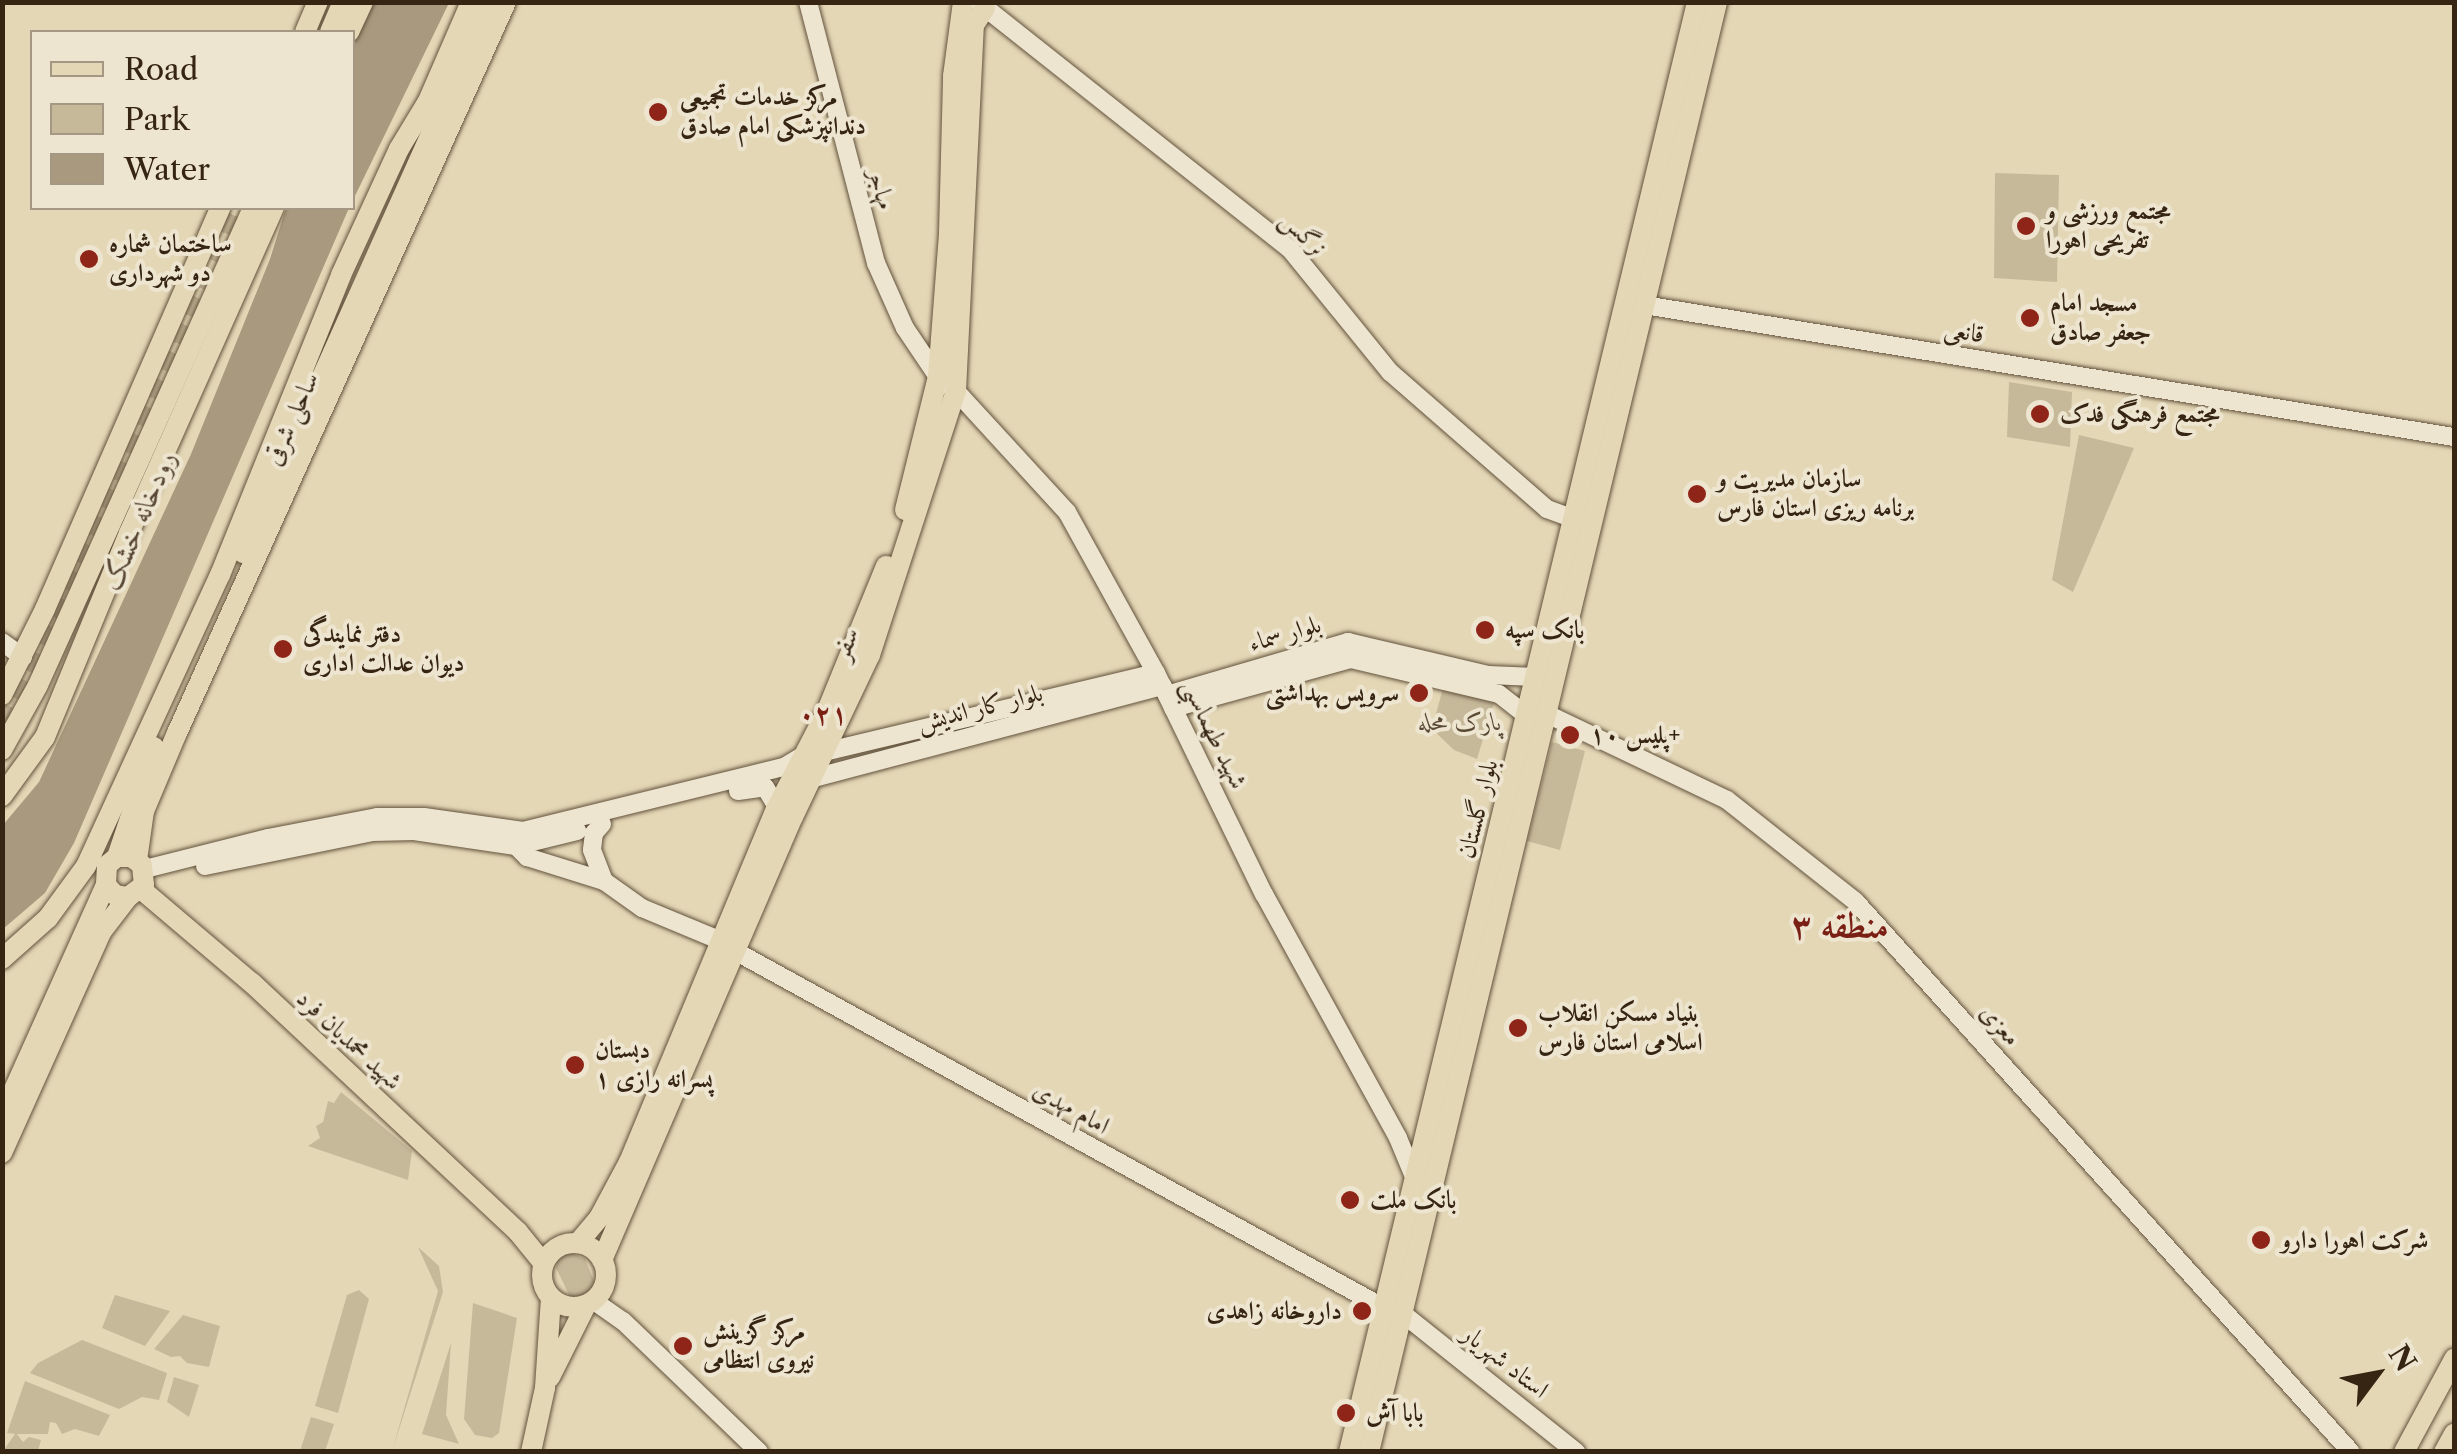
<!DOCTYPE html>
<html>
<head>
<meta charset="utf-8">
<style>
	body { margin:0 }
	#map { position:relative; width:2457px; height:1454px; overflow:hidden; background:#e4d7b6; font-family:"Libre Caslon Text",Amiri,serif }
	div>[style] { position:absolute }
	.green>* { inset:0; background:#c6b99a }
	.water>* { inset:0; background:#a99a7f }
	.major-tunnel>* { height:20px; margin-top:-10px; transform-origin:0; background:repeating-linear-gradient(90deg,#c1b395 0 20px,transparent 0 30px) }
	.roads { filter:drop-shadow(0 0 2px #62523c) drop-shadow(0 0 2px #62523c) }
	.minor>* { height:18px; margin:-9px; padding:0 9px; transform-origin:9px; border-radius:9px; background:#ede5d0 }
	.major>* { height:20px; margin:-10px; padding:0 10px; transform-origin:10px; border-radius:10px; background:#e4d7b6 }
	.major>.ring { margin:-10px; padding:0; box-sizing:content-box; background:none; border:20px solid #e4d7b6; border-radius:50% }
	.dots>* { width:28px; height:28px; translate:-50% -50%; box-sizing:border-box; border:5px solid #ede5d0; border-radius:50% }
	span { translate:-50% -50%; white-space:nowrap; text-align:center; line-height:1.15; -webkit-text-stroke:8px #ede5d0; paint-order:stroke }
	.poi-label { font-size:25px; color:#362513; font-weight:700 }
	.left { translate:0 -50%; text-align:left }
	.right { translate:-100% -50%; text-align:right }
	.street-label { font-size:25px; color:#362513 }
	.park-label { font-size:25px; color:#5a4a35; font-style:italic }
	.water-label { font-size:28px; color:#584833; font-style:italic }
	.neighbourhood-label { font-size:28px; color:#7a1f14; font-weight:700 }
	.district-label { font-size:35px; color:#7a1f14; font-weight:700 }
	.frame { position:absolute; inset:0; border:5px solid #362513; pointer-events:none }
	.legend { position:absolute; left:30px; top:30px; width:325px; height:180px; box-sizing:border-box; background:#ede5d0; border:2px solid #a49884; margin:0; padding:12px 18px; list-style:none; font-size:30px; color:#362513 }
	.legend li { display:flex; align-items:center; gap:20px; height:50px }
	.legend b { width:50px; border:2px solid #a49884 }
	.north { position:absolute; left:2327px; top:1324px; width:100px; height:100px; -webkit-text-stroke:8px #ede5d0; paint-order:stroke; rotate:58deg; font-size:28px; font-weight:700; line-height:40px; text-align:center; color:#362513 }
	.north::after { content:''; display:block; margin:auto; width:35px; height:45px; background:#362513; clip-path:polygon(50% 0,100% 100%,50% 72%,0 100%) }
</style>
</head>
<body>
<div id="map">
	<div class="green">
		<i style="clip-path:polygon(1995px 173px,2059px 175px,2057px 282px,1994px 278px)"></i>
		<i style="clip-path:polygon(2009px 382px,2072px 392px,2070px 447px,2007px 437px)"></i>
		<i style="clip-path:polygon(2079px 435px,2134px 448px,2073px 592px,2052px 580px)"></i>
		<i style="clip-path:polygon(1443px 688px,1494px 703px,1477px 759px,1454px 750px,1432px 729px)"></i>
		<i style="clip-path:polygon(1552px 742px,1585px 751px,1560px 850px,1527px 841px)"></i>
		<i style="clip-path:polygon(341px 1092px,412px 1151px,408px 1180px,308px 1146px,320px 1138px,316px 1126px,323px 1122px,328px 1101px,334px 1103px)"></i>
		<i style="clip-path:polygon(418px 1247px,439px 1266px,443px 1292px,392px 1451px,438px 1291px)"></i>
		<i style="clip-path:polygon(569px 1252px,585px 1259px,594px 1281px,589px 1295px,572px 1301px,556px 1268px,558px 1257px)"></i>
		<i style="clip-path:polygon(359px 1290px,369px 1299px,338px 1413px,315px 1406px,347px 1295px)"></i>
		<i style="clip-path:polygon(115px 1295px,170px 1311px,145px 1346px,102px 1328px)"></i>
		<i style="clip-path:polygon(473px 1303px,517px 1318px,499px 1433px,492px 1438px,475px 1435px,464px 1419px)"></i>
		<i style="clip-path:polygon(183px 1315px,220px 1326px,209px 1367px,187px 1363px,180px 1356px,171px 1357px,154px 1349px)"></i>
		<i style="clip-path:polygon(82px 1340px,167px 1373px,159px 1400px,142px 1397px,119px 1409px,30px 1373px,38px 1363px)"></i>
		<i style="clip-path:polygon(451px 1343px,446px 1415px,459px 1444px,422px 1434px)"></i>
		<i style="clip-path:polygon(174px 1377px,199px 1385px,189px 1417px,167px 1402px)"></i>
		<i style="clip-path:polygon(25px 1381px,110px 1415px,99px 1436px,75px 1429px,62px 1434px,56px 1423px,50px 1422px,48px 1434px,17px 1434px,23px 1442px,29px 1437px,41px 1440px,38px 1451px,3px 1451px,15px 1434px,7px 1433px)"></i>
		<i style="clip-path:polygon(311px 1417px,334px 1424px,325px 1451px,300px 1451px)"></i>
	</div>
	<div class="water">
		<i style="clip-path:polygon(370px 3px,449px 3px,353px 200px,353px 38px)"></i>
		<i style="clip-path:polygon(286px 208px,349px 208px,74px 843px,45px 893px,3px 929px,3px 825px,39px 782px,191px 454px,270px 259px)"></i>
	</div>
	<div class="major-tunnel">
		<i style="left:2px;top:725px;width:569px;rotate:-65.37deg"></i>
	</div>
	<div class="roads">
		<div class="minor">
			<i style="left:808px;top:2px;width:270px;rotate:75.4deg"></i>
			<i style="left:876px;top:263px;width:71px;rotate:66deg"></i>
			<i style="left:905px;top:328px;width:59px;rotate:56deg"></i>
			<i style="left:938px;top:377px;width:23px;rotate:38deg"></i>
			<i style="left:956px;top:391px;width:164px;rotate:47.5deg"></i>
			<i style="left:1067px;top:512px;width:184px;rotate:61.1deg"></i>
			<i style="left:1156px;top:673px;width:246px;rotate:64deg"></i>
			<i style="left:1264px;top:894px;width:278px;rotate:61.2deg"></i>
			<i style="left:1398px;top:1138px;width:44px;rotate:67.5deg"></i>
			<i style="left:978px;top:2px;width:398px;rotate:38.4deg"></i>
			<i style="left:1290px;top:249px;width:159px;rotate:50.9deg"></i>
			<i style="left:1390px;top:372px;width:208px;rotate:41.1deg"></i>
			<i style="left:1547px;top:509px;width:29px;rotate:20deg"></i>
			<i style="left:1644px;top:305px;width:821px;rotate:9.26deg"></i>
			<i style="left:2px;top:642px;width:26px;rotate:36deg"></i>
			<i style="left:1167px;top:695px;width:189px;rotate:-16.3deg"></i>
			<i style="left:1348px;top:642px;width:144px;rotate:13.3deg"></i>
			<i style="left:1488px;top:675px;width:48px;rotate:2.4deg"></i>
			<i style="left:1173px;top:708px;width:185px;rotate:-15.4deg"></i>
			<i style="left:1351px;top:659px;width:152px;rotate:13.3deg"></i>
			<i style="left:1499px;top:694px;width:34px;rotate:38deg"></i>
			<i style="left:1547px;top:714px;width:199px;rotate:25.5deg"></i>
			<i style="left:1727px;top:800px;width:163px;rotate:38.3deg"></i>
			<i style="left:1855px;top:901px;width:741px;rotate:48.01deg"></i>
			<i style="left:824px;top:752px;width:341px;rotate:-13.4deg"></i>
			<i style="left:810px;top:779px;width:365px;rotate:-14.8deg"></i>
			<i style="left:738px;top:791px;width:27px;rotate:-8deg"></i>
			<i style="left:765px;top:787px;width:23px;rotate:59deg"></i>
			<i style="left:602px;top:824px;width:12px;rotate:132deg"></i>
			<i style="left:594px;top:833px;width:17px;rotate:97deg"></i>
			<i style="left:592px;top:850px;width:33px;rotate:69deg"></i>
			<i style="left:516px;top:846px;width:16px;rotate:45deg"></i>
			<i style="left:527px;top:857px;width:81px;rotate:17.3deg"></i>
			<i style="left:604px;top:881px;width:47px;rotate:35.4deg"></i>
			<i style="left:642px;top:908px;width:83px;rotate:22.6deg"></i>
			<i style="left:205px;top:866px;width:170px;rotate:-11.5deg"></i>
			<i style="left:372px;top:832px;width:42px;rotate:-1.4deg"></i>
			<i style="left:414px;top:831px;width:103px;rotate:8.4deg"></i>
			<i style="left:516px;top:846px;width:63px;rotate:-13.8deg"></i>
			<i style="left:145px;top:869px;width:127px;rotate:-14.1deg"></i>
			<i style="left:268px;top:838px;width:111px;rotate:-10.9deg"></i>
			<i style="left:377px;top:817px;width:47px"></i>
			<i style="left:424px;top:817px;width:100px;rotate:8deg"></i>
			<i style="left:523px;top:831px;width:269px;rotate:-13.8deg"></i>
			<i style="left:784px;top:767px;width:21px;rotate:-31deg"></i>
			<i style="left:735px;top:951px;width:741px;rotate:28.81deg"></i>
			<i style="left:594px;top:1301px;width:35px;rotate:35deg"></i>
			<i style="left:623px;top:1321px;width:189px;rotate:43.9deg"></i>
			<i style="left:1402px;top:1313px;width:223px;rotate:38.6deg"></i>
		</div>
		<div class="major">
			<i style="left:305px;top:32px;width:33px;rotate:-67deg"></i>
			<i style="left:330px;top:32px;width:33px;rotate:-67deg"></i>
			<i style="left:349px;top:32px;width:33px;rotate:-65deg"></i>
			<i style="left:905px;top:510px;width:137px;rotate:-76.1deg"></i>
			<i style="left:938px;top:377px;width:144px;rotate:-85.6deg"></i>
			<i style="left:949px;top:233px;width:157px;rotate:-88.5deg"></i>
			<i style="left:953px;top:76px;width:75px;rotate:-82.3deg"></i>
			<i style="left:243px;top:553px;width:604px;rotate:-65.85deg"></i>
			<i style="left:2px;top:695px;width:96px;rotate:-63.4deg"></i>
			<i style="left:45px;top:609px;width:438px;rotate:-66.4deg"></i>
			<i style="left:2px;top:750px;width:74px;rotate:-61deg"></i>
			<i style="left:38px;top:685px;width:523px;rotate:-65.74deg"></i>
			<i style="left:2px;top:796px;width:73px;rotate:-53.9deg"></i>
			<i style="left:45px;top:737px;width:221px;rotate:-67.6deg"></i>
			<i style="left:129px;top:533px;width:356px;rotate:-66deg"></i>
			<i style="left:117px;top:857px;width:116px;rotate:-71.4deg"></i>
			<i style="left:137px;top:860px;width:49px;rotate:-81.9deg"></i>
			<i style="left:144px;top:811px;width:85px;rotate:-67.1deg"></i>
			<i style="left:177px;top:733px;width:802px;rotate:-65.77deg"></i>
			<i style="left:141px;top:889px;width:145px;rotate:40.3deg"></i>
			<i style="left:252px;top:983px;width:364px;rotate:43.1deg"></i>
			<i style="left:518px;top:1232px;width:41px;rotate:50.9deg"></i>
			<i style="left:2px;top:959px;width:62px;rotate:-41.7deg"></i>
			<i style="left:48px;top:918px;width:64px;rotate:-53.8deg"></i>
			<i style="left:86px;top:866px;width:320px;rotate:-65.3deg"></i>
			<i style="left:220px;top:575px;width:323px;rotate:-68deg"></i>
			<i style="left:341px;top:275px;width:139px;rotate:-65.3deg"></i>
			<i style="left:399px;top:149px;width:56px;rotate:-58.9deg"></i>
			<i style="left:428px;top:101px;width:108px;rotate:-66.5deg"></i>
			<i style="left:2px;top:1116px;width:253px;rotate:-65.8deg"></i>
			<i style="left:2px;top:1153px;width:243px;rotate:-65.8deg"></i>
			<i style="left:102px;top:931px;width:43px;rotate:-52.6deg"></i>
			<i style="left:128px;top:897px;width:20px;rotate:-37deg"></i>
			<i style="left:144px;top:885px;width:20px;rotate:-96deg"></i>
			<i style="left:142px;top:865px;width:14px;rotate:-144deg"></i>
			<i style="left:131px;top:857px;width:14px;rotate:180deg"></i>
			<i style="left:117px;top:857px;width:13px;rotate:141deg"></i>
			<i style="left:107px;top:865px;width:20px;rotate:93deg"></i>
			<i style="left:106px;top:885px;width:13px;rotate:48deg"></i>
			<i style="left:115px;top:895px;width:13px;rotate:9deg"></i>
			<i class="ring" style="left:542px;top:1243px;width:44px;height:44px"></i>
			<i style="left:578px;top:1243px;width:33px;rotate:-50deg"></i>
			<i style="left:599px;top:1218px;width:64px;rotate:-61.8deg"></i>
			<i style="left:629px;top:1162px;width:382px;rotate:-67.4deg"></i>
			<i style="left:776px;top:809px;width:108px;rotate:-62.5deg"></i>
			<i style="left:826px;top:713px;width:159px;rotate:-67.8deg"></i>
			<i style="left:602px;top:1260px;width:482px;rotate:-66.7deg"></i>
			<i style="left:793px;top:817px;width:179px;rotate:-64.6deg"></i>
			<i style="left:870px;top:655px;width:278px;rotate:-72deg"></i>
			<i style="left:956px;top:391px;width:366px;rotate:-87.2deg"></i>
			<i style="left:974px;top:25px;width:20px;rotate:-57deg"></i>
			<i style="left:550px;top:1377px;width:80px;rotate:-63.4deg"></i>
			<i style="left:531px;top:1452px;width:66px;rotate:-77.7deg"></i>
			<i style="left:545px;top:1388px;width:90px;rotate:-86.2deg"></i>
			<i style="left:1349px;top:1452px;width:1491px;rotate:-76.5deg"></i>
			<i style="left:1369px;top:1452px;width:1491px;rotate:-76.5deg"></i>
			<i style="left:2404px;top:1452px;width:106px;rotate:-61.7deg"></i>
			<i style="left:2444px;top:1452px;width:21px;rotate:-61deg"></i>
		</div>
	</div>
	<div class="dots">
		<i style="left:658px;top:112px;background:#8f2418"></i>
		<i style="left:2026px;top:226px;background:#8f2418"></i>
		<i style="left:89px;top:259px;background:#8f2418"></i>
		<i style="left:2030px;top:318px;background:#8f2418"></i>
		<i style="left:2040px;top:414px;background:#8f2418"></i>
		<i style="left:1697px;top:494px;background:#8f2418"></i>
		<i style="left:1485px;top:630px;background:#8f2418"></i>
		<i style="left:283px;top:649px;background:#8f2418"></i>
		<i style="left:1419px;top:693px;background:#8f2418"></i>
		<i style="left:1570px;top:735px;background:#8f2418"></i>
		<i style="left:1518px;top:1028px;background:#8f2418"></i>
		<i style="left:575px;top:1065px;background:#8f2418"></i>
		<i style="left:1350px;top:1200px;background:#8f2418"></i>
		<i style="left:2261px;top:1240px;background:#8f2418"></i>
		<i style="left:1362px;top:1311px;background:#8f2418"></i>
		<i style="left:683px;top:1346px;background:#8f2418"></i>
		<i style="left:1346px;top:1413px;background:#8f2418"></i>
	</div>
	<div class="poi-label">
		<span class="left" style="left:680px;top:112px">مرکز خدمات تجمیعی<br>دندانپزشکی امام صادق</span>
		<span class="left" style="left:2046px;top:226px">مجتمع ورزشی و<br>تفریحی اهورا</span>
		<span class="left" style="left:109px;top:259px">ساختمان شماره<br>دو شهرداری</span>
		<span class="left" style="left:2050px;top:318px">مسجد امام<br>جعفر صادق</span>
		<span class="left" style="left:2060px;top:414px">مجتمع فرهنگی فدک</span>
		<span class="left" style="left:1717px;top:494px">سازمان مدیریت و<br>برنامه ریزی استان فارس</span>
		<span class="left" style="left:1505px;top:630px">بانک سپه</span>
		<span class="left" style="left:303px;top:649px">دفتر نمایندگی<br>دیوان عدالت اداری</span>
		<span class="right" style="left:1399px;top:693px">سرویس بهداشتی</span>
		<span class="left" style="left:1590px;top:735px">پلیس ۱۰+</span>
		<span class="left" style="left:1538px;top:1028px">بنیاد مسکن انقلاب<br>اسلامی استان فارس</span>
		<span class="left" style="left:595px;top:1065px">دبستان<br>پسرانه رازی ۱</span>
		<span class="left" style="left:1370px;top:1200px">بانک ملت</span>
		<span class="left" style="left:2281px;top:1240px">شرکت اهورا دارو</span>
		<span class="right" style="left:1342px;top:1311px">داروخانه زاهدی</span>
		<span class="left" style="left:703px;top:1346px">مرکز گزینش<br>نیروی انتظامی</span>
		<span class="left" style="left:1366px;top:1413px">بابا آش</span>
	</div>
	<div class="street-label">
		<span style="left:881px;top:189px;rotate:75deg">مهاجر</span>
		<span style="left:1303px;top:234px;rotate:44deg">نرگس</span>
		<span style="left:1964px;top:332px;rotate:9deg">قانعی</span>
		<span style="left:292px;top:419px;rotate:-66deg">ساحلی شرقی</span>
		<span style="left:1285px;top:634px;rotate:-16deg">بلوار سماء</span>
		<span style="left:846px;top:644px;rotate:-69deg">سفر</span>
		<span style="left:980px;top:708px;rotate:-14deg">بلوار کار اندیش</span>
		<span style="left:1214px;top:734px;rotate:64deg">شهید طهماسبی</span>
		<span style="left:1478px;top:809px;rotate:-76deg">بلوار گلستان</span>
		<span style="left:2000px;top:1025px;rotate:48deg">معزی</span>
		<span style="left:349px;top:1040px;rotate:43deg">شهید محمدیان فرد</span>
		<span style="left:1071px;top:1108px;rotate:29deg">امام مهدی</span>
		<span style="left:1505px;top:1362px;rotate:38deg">استاد شهریار</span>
	</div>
	<div class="park-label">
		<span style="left:1460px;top:722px">پارک محله</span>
	</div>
	<div class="water-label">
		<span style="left:138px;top:520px;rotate:-67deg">رودخانه خشک</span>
	</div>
	<div class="neighbourhood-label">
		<span style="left:823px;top:713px">۰۲۱</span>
	</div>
	<div class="district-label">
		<span style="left:1840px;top:925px">منطقه ۳</span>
	</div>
	<div class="frame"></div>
	<ul class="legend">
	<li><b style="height:12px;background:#e4d7b6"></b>Road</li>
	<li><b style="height:28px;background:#c6b99a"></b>Park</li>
	<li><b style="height:28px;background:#a99a7f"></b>Water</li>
	</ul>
	<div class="north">N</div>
</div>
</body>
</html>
